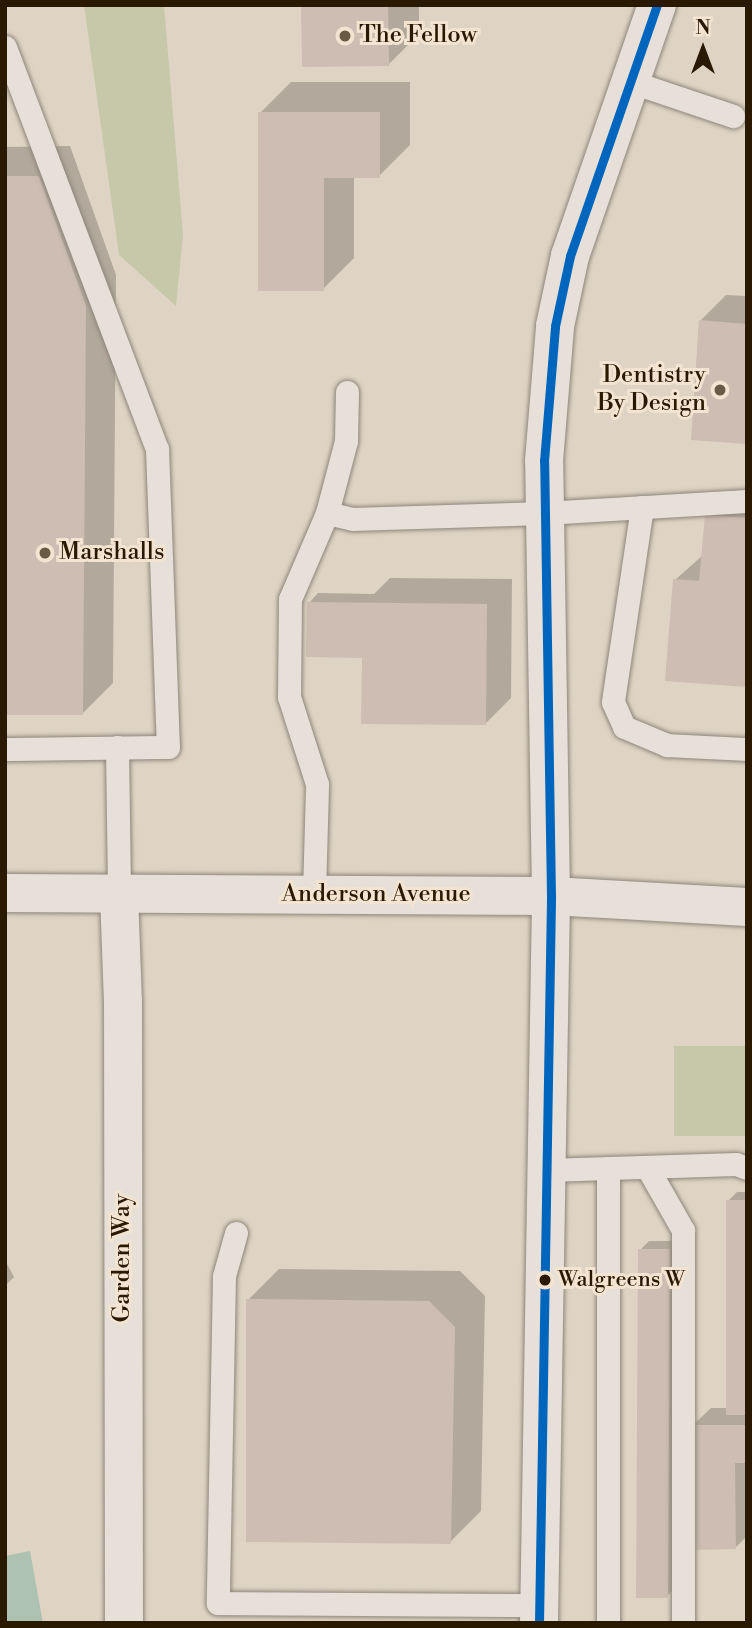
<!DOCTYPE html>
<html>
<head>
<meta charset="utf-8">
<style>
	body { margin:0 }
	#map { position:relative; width:752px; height:1628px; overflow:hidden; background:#dfd4c4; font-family:"Libre Bodoni",serif }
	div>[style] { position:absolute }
	.green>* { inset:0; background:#c6c8a9 }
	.water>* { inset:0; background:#aec2b2 }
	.shadow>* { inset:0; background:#0003 }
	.building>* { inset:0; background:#cdbdb3 }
	.roads { filter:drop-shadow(0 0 2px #8e867a) drop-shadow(0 0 2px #8e867a) }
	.service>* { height:23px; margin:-11.5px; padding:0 11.5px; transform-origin:11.5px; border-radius:11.5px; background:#e6e0d8 }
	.minor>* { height:38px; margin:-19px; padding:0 19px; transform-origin:19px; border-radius:19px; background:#e6e0d8 }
	.secondary>* { height:38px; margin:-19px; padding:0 19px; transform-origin:19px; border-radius:19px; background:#e6e0d8 }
	.bus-1>* { height:9px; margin:-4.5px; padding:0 4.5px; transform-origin:4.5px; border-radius:4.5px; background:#0065bd }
	.dots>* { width:19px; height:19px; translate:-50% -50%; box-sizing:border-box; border:4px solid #f2e4d1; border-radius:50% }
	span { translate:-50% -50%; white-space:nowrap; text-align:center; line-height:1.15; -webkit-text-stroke:6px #f2e4d1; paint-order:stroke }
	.bus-label { font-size:22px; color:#2a1901 }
	.left { translate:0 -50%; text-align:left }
	.poi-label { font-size:24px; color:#2a1901 }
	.right { translate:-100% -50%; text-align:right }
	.street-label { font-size:24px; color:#2a1901 }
	.frame { position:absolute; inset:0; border:7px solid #2a1901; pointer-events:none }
	.north { position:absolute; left:668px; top:14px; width:70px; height:70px; -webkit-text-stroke:5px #f2e4d1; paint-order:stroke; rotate:0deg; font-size:19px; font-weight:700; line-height:28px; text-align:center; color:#2a1901 }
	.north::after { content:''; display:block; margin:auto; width:24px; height:32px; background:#2a1901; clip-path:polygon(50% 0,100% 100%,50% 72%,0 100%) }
</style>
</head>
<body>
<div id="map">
	<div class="green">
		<i style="clip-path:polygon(84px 5px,164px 5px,183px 235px,176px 306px,119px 255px)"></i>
		<i style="clip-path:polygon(674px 1046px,747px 1046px,747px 1136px,674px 1136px)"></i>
	</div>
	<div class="water">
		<i style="clip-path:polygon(30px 1551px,43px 1623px,5px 1623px,5px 1556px)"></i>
	</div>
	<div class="shadow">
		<i style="clip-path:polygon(303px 5px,419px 5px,419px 34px,388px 65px)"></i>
		<i style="clip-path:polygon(291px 82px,410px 82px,410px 145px,379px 176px,354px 176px,354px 258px,323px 289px,260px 113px)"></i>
		<i style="clip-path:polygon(70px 146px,116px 275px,113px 683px,82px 714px,5px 714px,5px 147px)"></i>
		<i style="clip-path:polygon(726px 295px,747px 296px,747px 442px,701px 320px)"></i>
		<i style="clip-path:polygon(732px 490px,747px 491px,747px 685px,675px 580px,703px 555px,706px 516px)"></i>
		<i style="clip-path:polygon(390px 578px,512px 579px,511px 698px,485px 724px,364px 654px,309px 603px,318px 593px,374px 594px)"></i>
		<i style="clip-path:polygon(737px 1192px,747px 1192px,747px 1536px,735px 1548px,692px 1426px,711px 1408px,728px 1408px,728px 1201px)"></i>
		<i style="clip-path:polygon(649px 1241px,678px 1241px,676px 1587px,667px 1596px,640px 1250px)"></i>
		<i style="clip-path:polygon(5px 1260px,14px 1277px,5px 1286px)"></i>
		<i style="clip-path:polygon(279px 1269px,460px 1271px,485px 1296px,481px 1511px,450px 1542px,248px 1300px)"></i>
	</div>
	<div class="building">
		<i style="clip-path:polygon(301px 5px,388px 5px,389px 66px,302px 67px)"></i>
		<i style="clip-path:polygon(258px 112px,380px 112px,380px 178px,324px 178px,324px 291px,258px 291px)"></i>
		<i style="clip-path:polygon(5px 176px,39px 176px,86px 306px,83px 715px,5px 715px)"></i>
		<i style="clip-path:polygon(699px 320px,747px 324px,747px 444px,691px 440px)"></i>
		<i style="clip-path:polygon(705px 515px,747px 518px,747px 687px,665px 681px,673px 579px,699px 581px)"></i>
		<i style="clip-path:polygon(307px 602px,487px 604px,486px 725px,361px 724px,362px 658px,306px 657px)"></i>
		<i style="clip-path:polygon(726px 1200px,747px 1200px,747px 1415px,726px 1415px)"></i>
		<i style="clip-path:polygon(638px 1249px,670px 1249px,668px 1598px,636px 1598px)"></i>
		<i style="clip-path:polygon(246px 1299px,429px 1301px,455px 1327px,451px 1544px,246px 1542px)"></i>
		<i style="clip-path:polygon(691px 1425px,747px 1425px,747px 1463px,735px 1463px,736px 1549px,692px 1550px)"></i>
	</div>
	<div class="roads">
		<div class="service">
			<i style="left:5px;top:47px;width:430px;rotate:69.3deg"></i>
			<i style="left:157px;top:449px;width:298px;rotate:87.9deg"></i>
			<i style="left:168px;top:747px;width:163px;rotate:179.3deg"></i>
			<i style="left:629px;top:81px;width:110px;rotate:18.6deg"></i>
			<i style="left:347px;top:392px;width:49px;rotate:91.2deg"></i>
			<i style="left:346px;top:441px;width:74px;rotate:104.8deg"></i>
			<i style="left:327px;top:513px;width:26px;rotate:13deg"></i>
			<i style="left:352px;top:519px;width:192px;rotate:-1.8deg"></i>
			<i style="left:544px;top:513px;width:203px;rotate:-3.4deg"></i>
			<i style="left:642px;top:507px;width:197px;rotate:98.5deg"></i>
			<i style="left:613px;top:702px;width:27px;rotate:66deg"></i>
			<i style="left:624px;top:727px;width:47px;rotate:22.7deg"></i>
			<i style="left:667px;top:745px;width:80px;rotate:2.9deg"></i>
			<i style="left:117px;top:747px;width:147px;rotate:89.2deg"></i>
			<i style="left:314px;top:894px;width:110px;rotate:-88.4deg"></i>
			<i style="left:317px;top:784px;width:91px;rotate:-107.8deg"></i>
			<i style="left:289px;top:697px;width:98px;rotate:-89.4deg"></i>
			<i style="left:290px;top:599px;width:94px;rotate:-66.7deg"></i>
			<i style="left:647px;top:1167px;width:73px;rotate:60.3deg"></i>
			<i style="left:683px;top:1230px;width:393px;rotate:90deg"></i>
			<i style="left:546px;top:1170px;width:190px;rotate:-1.8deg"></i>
			<i style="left:736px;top:1164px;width:12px;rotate:20deg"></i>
			<i style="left:236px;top:1233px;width:45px;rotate:105.6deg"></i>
			<i style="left:224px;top:1276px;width:327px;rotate:91.1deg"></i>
			<i style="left:218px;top:1603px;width:321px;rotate:0.4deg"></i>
			<i style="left:608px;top:1623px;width:455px;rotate:-90deg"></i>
		</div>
		<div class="minor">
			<i style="left:119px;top:894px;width:107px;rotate:87.9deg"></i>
			<i style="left:123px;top:1001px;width:622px;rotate:89.91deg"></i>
			<i style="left:539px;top:1623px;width:727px;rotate:-89.05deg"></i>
			<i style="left:551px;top:896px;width:435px;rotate:-90.9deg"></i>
			<i style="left:544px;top:461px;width:135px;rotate:-85.3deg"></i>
			<i style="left:555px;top:326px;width:72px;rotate:-77.9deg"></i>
			<i style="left:570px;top:256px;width:266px;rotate:-70.9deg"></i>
		</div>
		<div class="secondary">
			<i style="left:5px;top:893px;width:546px;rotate:0.31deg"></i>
			<i style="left:551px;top:896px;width:196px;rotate:3.2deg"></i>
		</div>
	</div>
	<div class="bus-1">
		<i style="left:539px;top:1623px;width:727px;rotate:-89.05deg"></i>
		<i style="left:551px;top:896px;width:435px;rotate:-90.9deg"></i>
		<i style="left:544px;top:461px;width:135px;rotate:-85.3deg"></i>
		<i style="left:555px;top:326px;width:72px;rotate:-77.9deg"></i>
		<i style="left:570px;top:256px;width:266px;rotate:-70.9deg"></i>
	</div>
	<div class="dots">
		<i style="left:345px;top:36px;background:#695a45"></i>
		<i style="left:720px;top:390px;background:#695a45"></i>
		<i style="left:45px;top:553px;background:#695a45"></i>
		<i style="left:545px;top:1280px;background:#2a1901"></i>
	</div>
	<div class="bus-label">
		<span class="left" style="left:558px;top:1280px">Walgreens W</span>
	</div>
	<div class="poi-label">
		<span class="left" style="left:359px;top:36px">The Fellow</span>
		<span class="right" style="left:706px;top:390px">Dentistry<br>By Design</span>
		<span class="left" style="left:59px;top:553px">Marshalls</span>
	</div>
	<div class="street-label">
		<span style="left:376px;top:895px">Anderson Avenue</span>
		<span style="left:123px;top:1258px;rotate:-90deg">Garden Way</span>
	</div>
	<div class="frame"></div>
	<div class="north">N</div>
</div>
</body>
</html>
